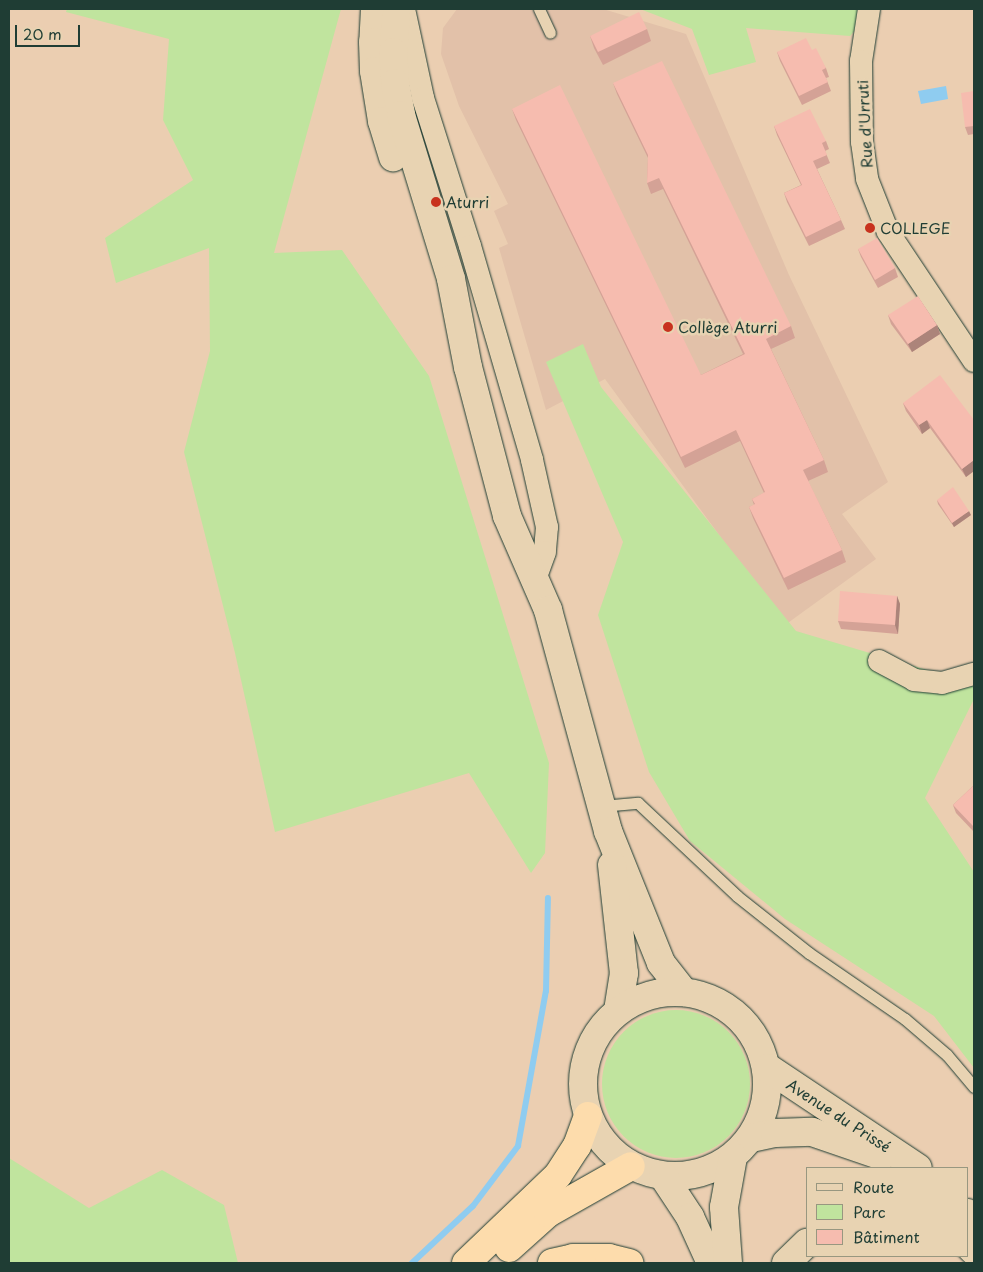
<!DOCTYPE html>
<html>
<head>
<meta charset="utf-8">
<style>
	body { margin:0 }
	#map { position:relative; width:983px; height:1272px; overflow:hidden; background:#ebceb1; font-family:"Playpen Sans",sans-serif }
	div>[style] { position:absolute }
	.built>* { inset:0; background:#e2c1a9 }
	.green>* { inset:0; background:#c0e49e }
	.round { border-radius:50% }
	.water>* { inset:0; background:#8fccf0 }
	.stream>* { height:6px; margin:-3px; padding:0 3px; transform-origin:3px; border-radius:3px; background:#8fccf0 }
	.roads { filter:drop-shadow(0 0 1px #1f3d34) drop-shadow(0 0 1px #1f3d34) }
	.service>* { height:11px; margin:-5.5px; padding:0 5.5px; transform-origin:5.5px; border-radius:5.5px; background:#e8d3b2 }
	.minor>* { height:22px; margin:-11px; padding:0 11px; transform-origin:11px; border-radius:11px; background:#e8d3b2 }
	.secondary>* { height:28px; margin:-14px; padding:0 14px; transform-origin:14px; border-radius:14px; background:#e8d3b2 }
	.secondary>.ring { margin:-14px; padding:0; box-sizing:content-box; background:none; border:28px solid #e8d3b2; border-radius:50% }
	.motorway>* { height:28px; margin:-14px; padding:0 14px; transform-origin:14px; border-radius:14px; background:#fddcac }
	.wall>* { inset:0; background:#d4a296 }
	.shaded-wall>* { inset:0; background:#ac847a }
	.building>* { inset:0; background:#f6bcaf }
	.dots>* { width:14px; height:14px; translate:-50% -50%; box-sizing:border-box; border:2px solid #e8d3b2; border-radius:50% }
	span { translate:-50% -50%; white-space:nowrap; text-align:center; line-height:1.15; -webkit-text-stroke:5px #e8d3b2; paint-order:stroke }
	.street-label { font-size:15px; color:#1f3d34 }
	.poi-label { font-size:15px; color:#1f3d34 }
	.left { translate:0 -50%; text-align:left }
	.frame { position:absolute; inset:0; border:10px solid #1f3d34; pointer-events:none }
	.legend { position:absolute; left:806px; top:1167px; width:162px; height:90px; box-sizing:border-box; background:#e8d3b2; border:1px solid #989780; margin:0; padding:6px 9px; list-style:none; font-size:15px; color:#1f3d34 }
	.legend li { display:flex; align-items:center; gap:10px; height:25px }
	.legend b { width:25px; border:1px solid #989780 }
	.scale { position:absolute; left:15px; top:25px; width:65px; height:22px; box-sizing:border-box; border:2px solid #1f3d34; border-top:0; padding-left:6px; font-size:15px; line-height:18px; white-space:nowrap; color:#1f3d34; -webkit-text-stroke:4px #e8d3b2; paint-order:stroke }
</style>
</head>
<body>
<div id="map">
	<div class="built">
		<i style="clip-path:polygon(457px 9px,603px 9px,686px 34px,789px 275px,888px 482px,842px 514px,876px 559px,785px 625px,605px 379px,546px 410px,499px 248px,508px 244px,494px 211px,508px 204px,459px 106px,441px 54px,443px 28px)"></i>
	</div>
	<div class="green">
		<i style="clip-path:polygon(67px 9px,341px 9px,274px 253px,342px 250px,429px 376px,549px 763px,545px 853px,531px 873px,469px 773px,275px 832px,235px 653px,184px 452px,210px 351px,209px 248px,116px 283px,105px 238px,193px 180px,163px 120px,169px 39px,66px 12px)"></i>
		<i style="clip-path:polygon(640px 9px,874px 9px,850px 36px,746px 28px,756px 62px,709px 75px,692px 29px)"></i>
		<i style="clip-path:polygon(583px 344px,601px 387px,796px 631px,974px 684px,974px 699px,925px 798px,974px 872px,974px 1068px,934px 1016px,785px 919px,690px 841px,649px 772px,598px 615px,623px 542px,546px 362px)"></i>
		<i class="round" style="left:602px;top:1010px;width:148px;height:148px"></i>
		<i style="clip-path:polygon(9px 1158px,89px 1208px,162px 1170px,224px 1205px,238px 1263px,9px 1263px)"></i>
	</div>
	<div class="water">
		<i style="clip-path:polygon(946px 86px,948px 99px,921px 104px,918px 91px)"></i>
	</div>
	<div class="stream">
		<i style="left:412px;top:1263px;width:83px;rotate:-43.1deg"></i>
		<i style="left:473px;top:1206px;width:75px;rotate:-53.1deg"></i>
		<i style="left:518px;top:1146px;width:158px;rotate:-79.8deg"></i>
		<i style="left:546px;top:991px;width:93px;rotate:-88.8deg"></i>
	</div>
	<div class="roads">
		<div class="service">
			<i style="left:539px;top:9px;width:26px;rotate:65deg"></i>
			<i style="left:601px;top:806px;width:37px;rotate:-5deg"></i>
			<i style="left:638px;top:803px;width:136px;rotate:43.2deg"></i>
			<i style="left:737px;top:896px;width:92px;rotate:38.4deg"></i>
			<i style="left:809px;top:953px;width:116px;rotate:34.5deg"></i>
			<i style="left:905px;top:1019px;width:55px;rotate:40.6deg"></i>
			<i style="left:947px;top:1055px;width:42px;rotate:49.8deg"></i>
		</div>
		<div class="minor">
			<i style="left:404px;top:9px;width:91px;rotate:77.9deg"></i>
			<i style="left:423px;top:98px;width:155px;rotate:72.4deg"></i>
			<i style="left:470px;top:246px;width:223px;rotate:73.8deg"></i>
			<i style="left:532px;top:460px;width:69px;rotate:77.4deg"></i>
			<i style="left:547px;top:527px;width:25px;rotate:95deg"></i>
			<i style="left:545px;top:552px;width:29px;rotate:110deg"></i>
			<i style="left:869px;top:9px;width:53px;rotate:98.7deg"></i>
			<i style="left:861px;top:61px;width:81px;rotate:89.3deg"></i>
			<i style="left:862px;top:142px;width:37px;rotate:82deg"></i>
			<i style="left:867px;top:179px;width:57px;rotate:68.4deg"></i>
			<i style="left:888px;top:232px;width:155px;rotate:56.3deg"></i>
			<i style="left:879px;top:661px;width:40px;rotate:28deg"></i>
			<i style="left:914px;top:680px;width:28px;rotate:6deg"></i>
			<i style="left:942px;top:683px;width:33px;rotate:-16deg"></i>
		</div>
		<div class="secondary">
			<i style="left:375px;top:9px;width:33px;rotate:93deg"></i>
			<i style="left:373px;top:42px;width:29px;rotate:88deg"></i>
			<i style="left:374px;top:71px;width:51px;rotate:80.9deg"></i>
			<i style="left:382px;top:121px;width:38px;rotate:73deg"></i>
			<i style="left:399px;top:9px;width:9px;rotate:108deg"></i>
			<i style="left:396px;top:18px;width:34px;rotate:95deg"></i>
			<i style="left:393px;top:52px;width:31px;rotate:86deg"></i>
			<i style="left:395px;top:83px;width:33px;rotate:79deg"></i>
			<i style="left:401px;top:115px;width:171px;rotate:73deg"></i>
			<i style="left:451px;top:279px;width:90px;rotate:79.1deg"></i>
			<i style="left:468px;top:367px;width:154px;rotate:75.3deg"></i>
			<i style="left:507px;top:516px;width:103px;rotate:66.4deg"></i>
			<i style="left:548px;top:610px;width:229px;rotate:74.8deg"></i>
			<i style="left:608px;top:831px;width:142px;rotate:68.1deg"></i>
			<i style="left:661px;top:963px;width:37px;rotate:52deg"></i>
			<i style="left:612px;top:865px;width:109px;rotate:83.7deg"></i>
			<i style="left:624px;top:973px;width:38px;rotate:99deg"></i>
			<i class="ring" style="left:583px;top:992px;width:156px;height:156px"></i>
			<i style="left:768px;top:1068px;width:180px;rotate:33.7deg"></i>
			<i style="left:751px;top:1138px;width:25px;rotate:-12deg"></i>
			<i style="left:775px;top:1133px;width:37px;rotate:-2deg"></i>
			<i style="left:812px;top:1132px;width:74px;rotate:18.9deg"></i>
			<i style="left:663px;top:1176px;width:49px;rotate:56.6deg"></i>
			<i style="left:690px;top:1217px;width:51px;rotate:65.5deg"></i>
			<i style="left:967px;top:1213px;width:11px;rotate:52deg"></i>
			<i style="left:967px;top:1244px;width:10px;rotate:45deg"></i>
			<i style="left:728px;top:1263px;width:56px;rotate:-94.1deg"></i>
			<i style="left:724px;top:1207px;width:51px;rotate:-79.8deg"></i>
			<i style="left:786px;top:1263px;width:29px;rotate:-44deg"></i>
		</div>
		<div class="motorway">
			<i style="left:509px;top:1248px;width:52px;rotate:-41.9deg"></i>
			<i style="left:548px;top:1213px;width:95px;rotate:-29.5deg"></i>
			<i style="left:466px;top:1263px;width:127px;rotate:-43.7deg"></i>
			<i style="left:558px;top:1175px;width:35px;rotate:-57deg"></i>
			<i style="left:577px;top:1146px;width:32px;rotate:-70deg"></i>
			<i style="left:552px;top:1263px;width:22px;rotate:-13deg"></i>
			<i style="left:573px;top:1258px;width:36px"></i>
			<i style="left:609px;top:1258px;width:21px;rotate:14deg"></i>
		</div>
	</div>
	<div class="wall">
		<i style="clip-path:polygon(647px 29px,651px 41px,603px 65px,594px 48px,590px 36px)"></i>
		<i style="clip-path:polygon(812px 50px,826px 68px,829px 77px,826px 78px,831px 91px,802px 105px,780px 61px,777px 52px)"></i>
		<i style="clip-path:polygon(613px 83px,791px 326px,795px 338px,771px 349px,824px 460px,828px 472px,808px 481px,842px 550px,846px 562px,788px 590px,753px 518px,749px 507px,754px 505px,752px 499px,764px 493px,740px 441px,685px 468px,516px 120px,512px 109px,701px 375px,743px 354px,663px 189px,651px 194px,647px 183px,648px 158px,617px 94px)"></i>
		<i style="clip-path:polygon(974px 91px,974px 134px,968px 135px,965px 127px)"></i>
		<i style="clip-path:polygon(774px 126px,826px 141px,829px 149px,825px 151px,830px 163px,817px 169px,841px 220px,845px 229px,809px 246px,787px 202px,784px 193px,801px 185px,777px 135px)"></i>
		<i style="clip-path:polygon(858px 249px,895px 268px,898px 277px,878px 288px,861px 257px)"></i>
		<i style="clip-path:polygon(888px 315px,937px 325px,940px 334px,912px 352px,891px 324px)"></i>
		<i style="clip-path:polygon(903px 403px,974px 420px,974px 471px,966px 477px,930px 428px,922px 434px,906px 411px)"></i>
		<i style="clip-path:polygon(937px 500px,971px 515px,954px 527px,938px 504px)"></i>
		<i style="clip-path:polygon(897px 596px,900px 604px,898px 634px,841px 629px,838px 621px)"></i>
		<i style="clip-path:polygon(974px 785px,974px 832px,956px 813px,953px 805px)"></i>
	</div>
	<div class="shaded-wall">
		<i style="clip-path:polygon(937px 325px,940px 334px,912px 352px,908px 344px)"></i>
		<i style="clip-path:polygon(927px 420px,930px 428px,922px 434px,919px 425px)"></i>
		<i style="clip-path:polygon(974px 460px,974px 471px,966px 477px,962px 469px)"></i>
		<i style="clip-path:polygon(969px 511px,971px 515px,954px 527px,952px 523px)"></i>
		<i style="clip-path:polygon(897px 596px,900px 604px,898px 634px,895px 625px)"></i>
	</div>
	<div class="building">
		<i style="clip-path:polygon(639px 12px,647px 29px,598px 52px,590px 36px)"></i>
		<i style="clip-path:polygon(806px 38px,812px 50px,816px 48px,826px 68px,822px 70px,828px 82px,799px 96px,777px 52px)"></i>
		<i style="clip-path:polygon(662px 61px,791px 326px,766px 339px,824px 460px,803px 470px,842px 550px,784px 578px,749px 507px,755px 504px,752px 499px,765px 492px,736px 430px,681px 457px,512px 109px,560px 85px,701px 375px,745px 354px,659px 178px,647px 183px,648px 155px,613px 83px)"></i>
		<i style="clip-path:polygon(974px 91px,974px 126px,965px 127px,961px 93px)"></i>
		<i style="clip-path:polygon(810px 109px,826px 141px,822px 143px,827px 155px,813px 161px,841px 220px,806px 237px,784px 193px,802px 185px,774px 126px)"></i>
		<i style="clip-path:polygon(877px 238px,895px 268px,875px 280px,858px 249px)"></i>
		<i style="clip-path:polygon(918px 296px,937px 325px,908px 344px,888px 315px)"></i>
		<i style="clip-path:polygon(940px 375px,974px 420px,974px 460px,962px 469px,927px 420px,919px 425px,903px 403px)"></i>
		<i style="clip-path:polygon(953px 487px,969px 511px,952px 523px,937px 500px)"></i>
		<i style="clip-path:polygon(840px 591px,897px 596px,895px 625px,838px 621px)"></i>
		<i style="clip-path:polygon(974px 785px,974px 827px,953px 805px)"></i>
	</div>
	<div class="dots">
		<i style="left:436px;top:202px;background:#c8321e"></i>
		<i style="left:870px;top:228px;background:#c8321e"></i>
		<i style="left:668px;top:327px;background:#c8321e"></i>
	</div>
	<div class="street-label">
		<span style="left:864px;top:124px;rotate:-93deg">Rue d'Urruti</span>
		<span style="left:839px;top:1115px;rotate:33deg">Avenue du Prissé</span>
	</div>
	<div class="poi-label">
		<span class="left" style="left:446px;top:202px">Aturri</span>
		<span class="left" style="left:880px;top:228px">COLLEGE</span>
		<span class="left" style="left:678px;top:327px">Collège Aturri</span>
	</div>
	<div class="frame"></div>
	<ul class="legend">
	<li><b style="height:6px;background:#e8d3b2"></b>Route</li>
	<li><b style="height:14px;background:#c0e49e"></b>Parc</li>
	<li><b style="height:14px;background:#f6bcaf"></b>Bâtiment</li>
	</ul>
	<div class="scale">20 m</div>
</div>
</body>
</html>
